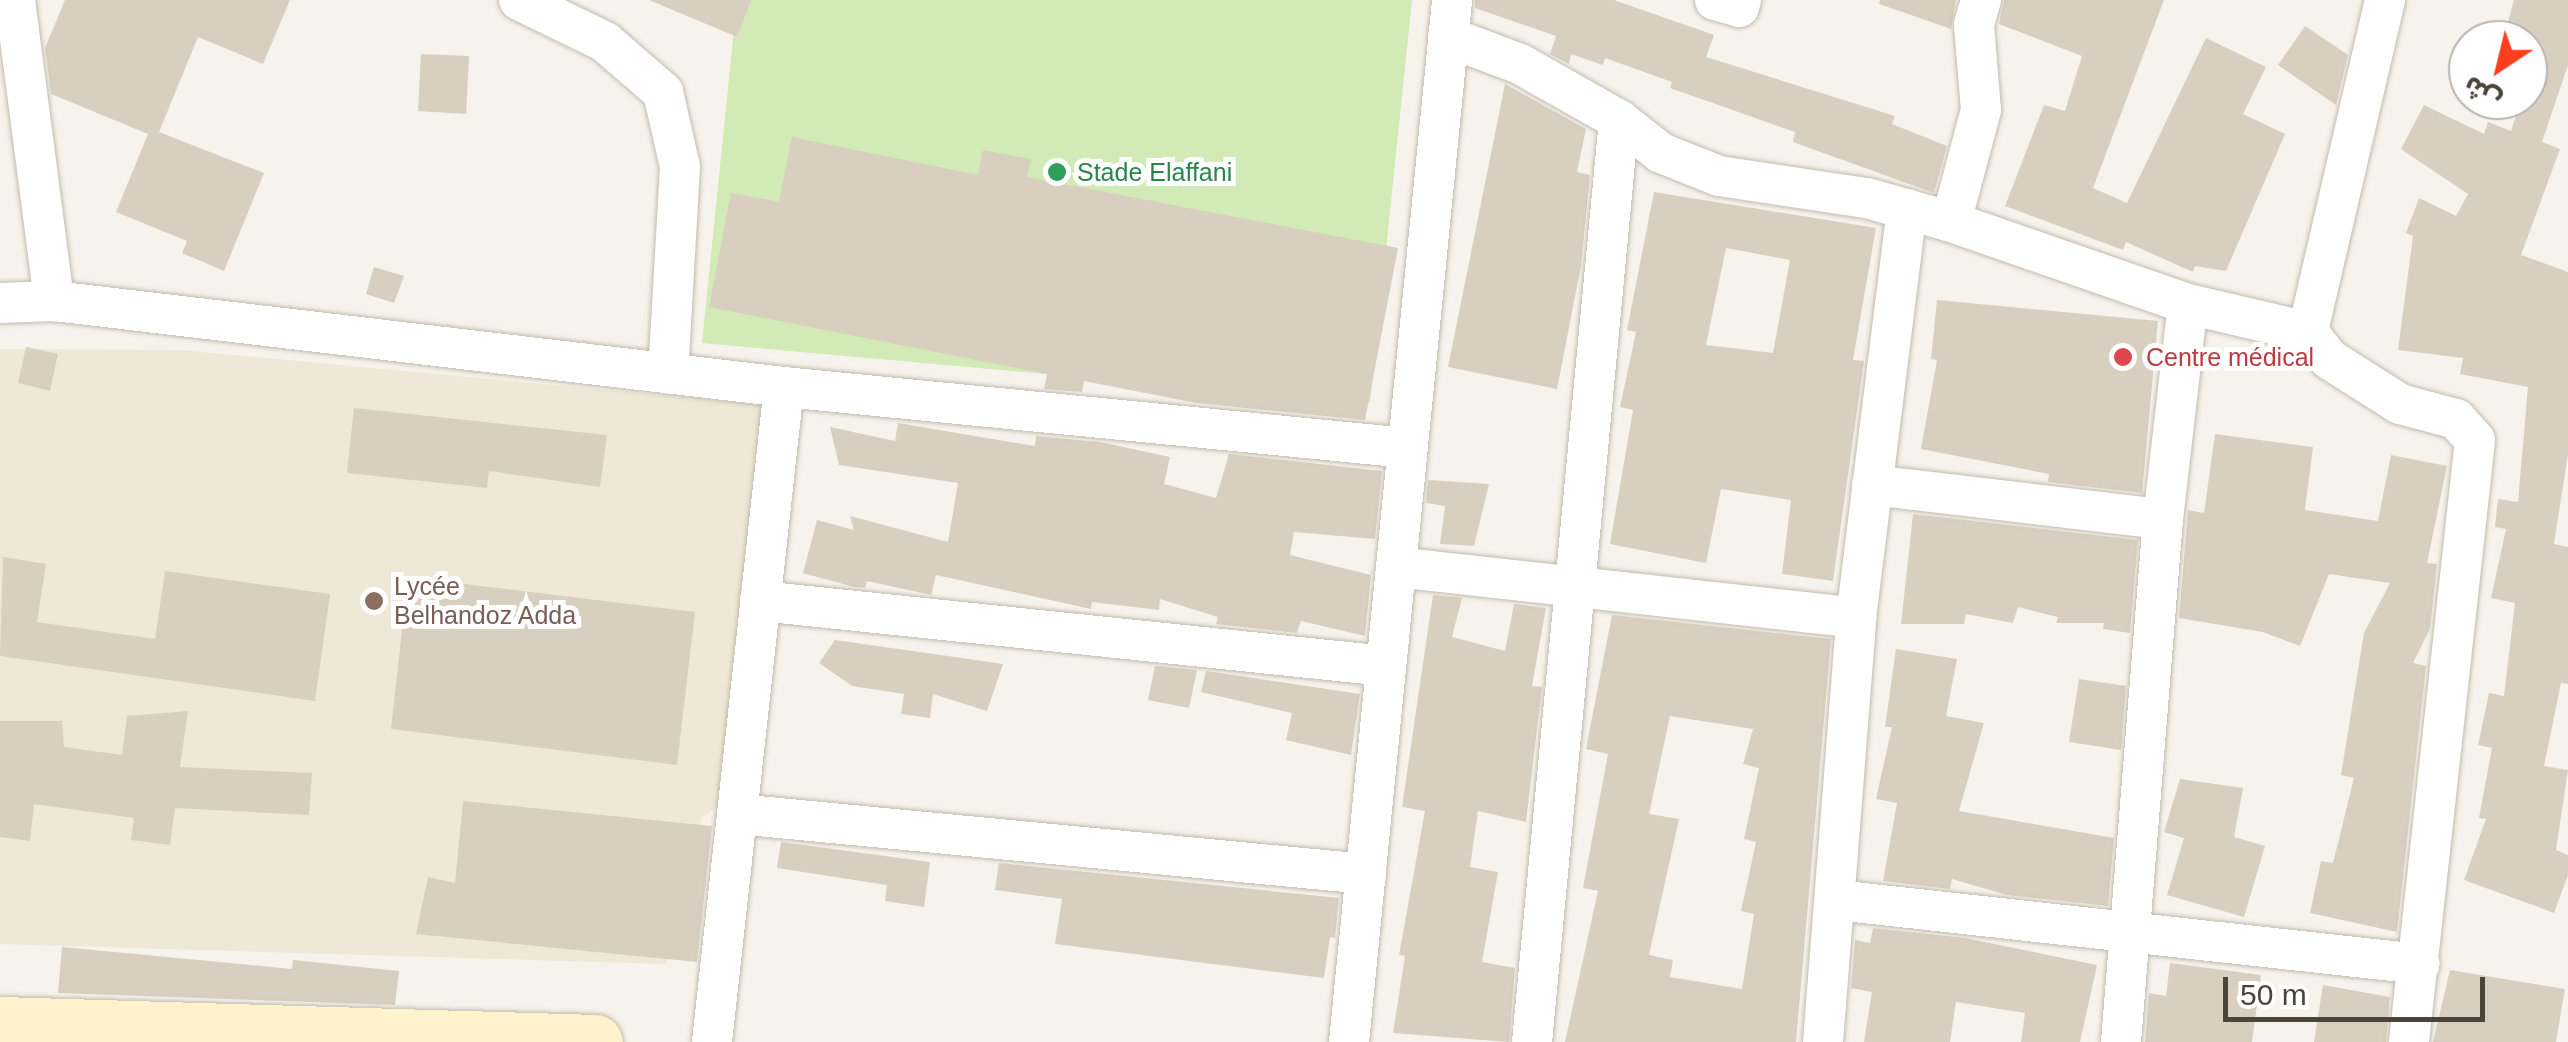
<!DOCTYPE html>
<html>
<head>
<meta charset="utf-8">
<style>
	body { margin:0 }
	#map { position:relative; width:2568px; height:1042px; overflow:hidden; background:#f6f3ec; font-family:Helvetica,"Noto Sans Arabic",sans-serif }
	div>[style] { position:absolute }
	.education>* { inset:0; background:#efe8d6 }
	.green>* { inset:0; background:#d2eab5 }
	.building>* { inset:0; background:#d8cfc1 }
	.roads { filter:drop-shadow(0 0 2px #c2bbae) drop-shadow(0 0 2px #c2bbae) }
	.street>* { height:40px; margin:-20px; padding:0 20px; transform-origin:20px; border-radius:20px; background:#fff }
	.secondary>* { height:55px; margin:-27.5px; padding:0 27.5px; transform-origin:27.5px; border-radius:27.5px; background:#fff3cd }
	.dots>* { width:28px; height:28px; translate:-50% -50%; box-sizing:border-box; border:5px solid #fff; border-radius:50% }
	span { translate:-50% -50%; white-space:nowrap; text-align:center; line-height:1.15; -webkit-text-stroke:10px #fff; paint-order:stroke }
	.leisure-label { font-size:25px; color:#27864d }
	.left { translate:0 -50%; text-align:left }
	.health-label { font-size:25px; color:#be3a42 }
	.education-label { font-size:25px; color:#785e54 }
	.north { position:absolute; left:2448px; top:20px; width:100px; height:100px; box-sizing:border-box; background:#fff; border:2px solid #b7b4b0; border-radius:50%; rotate:215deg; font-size:28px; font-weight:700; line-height:40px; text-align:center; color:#4b4439 }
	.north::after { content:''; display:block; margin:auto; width:35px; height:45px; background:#fc3f1d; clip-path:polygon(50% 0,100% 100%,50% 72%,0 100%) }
	.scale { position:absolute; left:2223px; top:977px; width:262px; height:45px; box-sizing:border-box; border:5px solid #4b4439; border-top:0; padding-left:12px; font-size:30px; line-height:35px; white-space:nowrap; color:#4b4439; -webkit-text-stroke:8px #fff; paint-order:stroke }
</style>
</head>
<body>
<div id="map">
	<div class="education">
		<i style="clip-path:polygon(0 349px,181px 350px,766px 405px,730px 798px,701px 818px,695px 953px,672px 953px,665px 964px,0 944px)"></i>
	</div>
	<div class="green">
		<i style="clip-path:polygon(737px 0,1412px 0,1370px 403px,702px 343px)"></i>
	</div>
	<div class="building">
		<i style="clip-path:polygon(65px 0,290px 0,263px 64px,198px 37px,159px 132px,264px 173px,224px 271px,182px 253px,187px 241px,116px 212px,148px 134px,51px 94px,45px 48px)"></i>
		<i style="clip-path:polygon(649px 0,751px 0,737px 37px)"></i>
		<i style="clip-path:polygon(1475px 0,1614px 0,1714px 35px,1706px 57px,1895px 116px,1892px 124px,1947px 146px,1934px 193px,1793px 142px,1795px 132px,1670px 88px,1672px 82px,1605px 58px,1603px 65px,1571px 54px,1569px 64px,1550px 54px,1556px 36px,1475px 8px)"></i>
		<i style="clip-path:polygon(1880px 0,1956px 0,1951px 29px,1879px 4px)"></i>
		<i style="clip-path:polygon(2004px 0,2164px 0,2093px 188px,2127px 203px,2206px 38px,2266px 67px,2243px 114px,2285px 134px,2226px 271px,2195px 266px,2193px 272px,2126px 242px,2123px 250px,2005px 206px,2044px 105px,2065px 111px,2082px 56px,1999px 24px)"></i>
		<i style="clip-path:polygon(2514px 0,2568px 0,2568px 65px,2542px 142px,2560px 149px,2521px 255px,2568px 272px,2568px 454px,2554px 544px,2568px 547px,2568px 684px,2561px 683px,2544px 766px,2568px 770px,2556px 850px,2568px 855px,2568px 875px,2554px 913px,2464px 880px,2486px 819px,2479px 818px,2492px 748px,2478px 745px,2489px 693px,2504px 696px,2515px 603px,2491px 598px,2506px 529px,2495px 527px,2498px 499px,2518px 502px,2528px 387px,2460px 374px,2463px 358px,2398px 350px,2413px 236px,2406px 233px,2419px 198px,2456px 216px,2468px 194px,2401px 149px,2424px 105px,2484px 134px,2488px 122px,2511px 131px,2521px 100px,2528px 100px,2528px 40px,2503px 40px)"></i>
		<i style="clip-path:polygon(2305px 26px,2348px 55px,2336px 105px,2278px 65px)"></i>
		<i style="clip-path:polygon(421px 54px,469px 56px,466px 114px,418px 111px)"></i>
		<i style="clip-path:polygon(1505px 84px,1586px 129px,1577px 172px,1590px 175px,1581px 266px,1557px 389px,1448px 367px)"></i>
		<i style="clip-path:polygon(792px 137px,978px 175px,983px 150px,1031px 159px,1027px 177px,1398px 248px,1365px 420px,1196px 403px,1084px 381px,1082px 392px,1044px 389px,1047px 374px,709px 307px,731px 193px,779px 202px)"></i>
		<i style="clip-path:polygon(evenodd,1654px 192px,1876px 228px,1853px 360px,1864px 361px,1833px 581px,1782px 574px,1791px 500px,1721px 489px,1706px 563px,1610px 544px,1633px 410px,1620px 407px,1636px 332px,1627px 330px,1654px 192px,1726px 248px,1790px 260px,1773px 353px,1706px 345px,1726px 248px)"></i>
		<i style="clip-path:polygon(374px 267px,404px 276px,394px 303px,366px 294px)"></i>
		<i style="clip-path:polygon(1937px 300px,2158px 321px,2142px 493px,2048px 482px,2049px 474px,1921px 449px,1937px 360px,1931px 359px)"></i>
		<i style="clip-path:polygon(26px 347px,58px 354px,50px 391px,18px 383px)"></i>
		<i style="clip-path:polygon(354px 408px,607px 435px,600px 487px,489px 471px,487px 488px,347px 473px)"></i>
		<i style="clip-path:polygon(898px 423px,1035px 446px,1036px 436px,1100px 442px,1170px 457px,1164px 484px,1216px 498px,1229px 454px,1382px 471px,1375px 539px,1294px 532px,1290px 555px,1371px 575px,1365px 636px,1301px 621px,1297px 633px,1216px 624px,1218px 617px,1160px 599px,1159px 610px,1092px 602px,1091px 609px,936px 575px,931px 595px,867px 581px,865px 588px,854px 587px,803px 573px,817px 520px,854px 530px,850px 516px,948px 542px,958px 483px,839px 465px,830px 427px,895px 441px)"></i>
		<i style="clip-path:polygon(2215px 434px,2313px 447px,2305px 510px,2378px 521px,2391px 455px,2447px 466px,2427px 563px,2437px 564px,2430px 629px,2413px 663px,2426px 666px,2397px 932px,2310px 913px,2321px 861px,2333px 863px,2354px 778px,2341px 775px,2364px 633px,2390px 583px,2329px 574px,2300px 646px,2263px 632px,2179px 618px,2188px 510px,2204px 513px)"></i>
		<i style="clip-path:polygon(1428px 480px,1489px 484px,1474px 546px,1440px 544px,1445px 506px,1426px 503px)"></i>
		<i style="clip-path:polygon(1913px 514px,2138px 540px,2130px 633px,2103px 629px,2104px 623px,2056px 623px,2058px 617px,2018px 607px,2013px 623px,1966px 614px,1964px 624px,1901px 624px)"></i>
		<i style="clip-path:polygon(3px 557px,46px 564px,37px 622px,155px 639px,165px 571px,330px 594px,315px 701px,0 656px)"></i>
		<i style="clip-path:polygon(408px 577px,695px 612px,677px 765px,391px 729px)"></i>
		<i style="clip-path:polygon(1433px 595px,1462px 598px,1452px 637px,1505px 651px,1514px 604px,1546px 608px,1532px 686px,1542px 687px,1526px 822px,1478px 811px,1470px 867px,1498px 872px,1482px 962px,1515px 968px,1509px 1042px,1393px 1033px,1405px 956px,1399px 955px,1425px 811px,1402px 807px)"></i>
		<i style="clip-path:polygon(evenodd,1612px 615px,1831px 639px,1796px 1042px,1565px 1042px,1598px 891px,1583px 888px,1608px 754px,1586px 749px,1612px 615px,1670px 716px,1753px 729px,1743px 764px,1759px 768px,1744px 839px,1756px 842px,1741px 911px,1754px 914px,1742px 989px,1670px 977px,1673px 960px,1649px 955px,1679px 819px,1649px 814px,1670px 716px)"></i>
		<i style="clip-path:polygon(835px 640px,955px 657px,1003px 664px,987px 711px,933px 694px,930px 718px,901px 714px,904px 694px,852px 686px,819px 663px)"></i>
		<i style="clip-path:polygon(1896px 649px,1957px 659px,1946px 716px,1984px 723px,1959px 811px,2114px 838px,2108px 906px,2007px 895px,1952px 879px,1950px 889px,1883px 881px,1897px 803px,1876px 799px,1892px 727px,1885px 727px)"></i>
		<i style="clip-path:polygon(1155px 666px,1197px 670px,1189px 708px,1148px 700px)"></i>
		<i style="clip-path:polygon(1206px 671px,1360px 694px,1351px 755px,1286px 740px,1292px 713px,1201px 692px)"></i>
		<i style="clip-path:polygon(2079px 679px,2126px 686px,2121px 750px,2069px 742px)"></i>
		<i style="clip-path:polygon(188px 711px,180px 767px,312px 773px,309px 815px,175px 808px,170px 845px,131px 840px,134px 818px,34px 804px,30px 841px,0 837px,0 721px,62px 721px,64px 747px,122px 755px,127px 716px)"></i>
		<i style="clip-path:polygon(2180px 779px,2243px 788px,2234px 837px,2265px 846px,2244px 917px,2167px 895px,2184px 838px,2164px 832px)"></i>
		<i style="clip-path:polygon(463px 801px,712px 826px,697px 962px,416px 934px,428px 877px,455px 883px)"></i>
		<i style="clip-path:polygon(781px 842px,930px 862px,924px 907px,885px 901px,887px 885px,777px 868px)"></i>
		<i style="clip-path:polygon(999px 863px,1339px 898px,1335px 938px,1330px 937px,1324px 978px,1055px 944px,1062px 899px,995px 890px)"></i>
		<i style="clip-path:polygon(1873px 928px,1965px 938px,2097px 965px,2080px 1042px,2021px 1042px,2025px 1013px,1956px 1002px,1950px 1042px,1864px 1042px,1872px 992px,1851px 988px,1855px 940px,1870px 943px)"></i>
		<i style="clip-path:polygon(62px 947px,292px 969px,293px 960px,399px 971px,395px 1005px,58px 993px)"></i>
		<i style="clip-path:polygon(2170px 963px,2261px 975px,2252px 1042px,2145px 1042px,2149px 993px,2166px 996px)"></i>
		<i style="clip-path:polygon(2450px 970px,2565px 989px,2556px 1042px,2433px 1042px)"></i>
		<i style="clip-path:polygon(2323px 985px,2390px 997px,2386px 1042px,2314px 1042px)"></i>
	</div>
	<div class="roads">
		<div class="street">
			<i style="left:15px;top:0;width:304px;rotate:82.6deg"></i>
			<i style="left:519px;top:0;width:96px;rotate:26deg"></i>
			<i style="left:605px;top:42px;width:77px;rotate:40.8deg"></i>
			<i style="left:663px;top:92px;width:77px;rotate:77.2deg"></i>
			<i style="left:680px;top:167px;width:207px;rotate:93.3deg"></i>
			<i style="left:1715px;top:0;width:25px;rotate:16deg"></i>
			<i style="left:1739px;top:7px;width:7px;rotate:-74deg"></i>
			<i style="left:1981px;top:0;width:26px;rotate:106deg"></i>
			<i style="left:1974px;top:25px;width:85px;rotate:85.3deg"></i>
			<i style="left:1981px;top:110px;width:116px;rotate:105deg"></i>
			<i style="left:1951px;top:222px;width:251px;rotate:19.1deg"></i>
			<i style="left:2385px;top:0;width:341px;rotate:103.1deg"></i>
			<i style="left:2308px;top:332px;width:34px;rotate:52deg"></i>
			<i style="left:2329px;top:359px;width:84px;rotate:32.4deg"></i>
			<i style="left:2400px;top:404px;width:58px;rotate:15deg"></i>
			<i style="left:2456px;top:419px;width:28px;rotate:48deg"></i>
			<i style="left:2475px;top:440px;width:606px;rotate:96.26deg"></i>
			<i style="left:1448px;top:37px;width:77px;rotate:20.6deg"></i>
			<i style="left:1520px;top:64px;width:114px;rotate:29.5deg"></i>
			<i style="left:1619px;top:120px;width:53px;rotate:38.2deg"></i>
			<i style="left:1661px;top:153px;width:62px;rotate:21.6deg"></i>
			<i style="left:1719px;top:176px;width:150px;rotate:8.5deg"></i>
			<i style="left:1867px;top:198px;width:87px;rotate:15.9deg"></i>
			<i style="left:0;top:303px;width:54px;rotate:-2.1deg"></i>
			<i style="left:54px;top:301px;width:735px;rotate:6.72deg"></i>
			<i style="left:784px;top:387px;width:626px;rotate:5.59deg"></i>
			<i style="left:1872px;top:485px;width:293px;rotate:6.7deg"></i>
			<i style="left:1396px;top:567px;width:463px;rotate:6.3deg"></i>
			<i style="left:760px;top:601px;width:629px;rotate:5.93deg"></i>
			<i style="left:737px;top:814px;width:632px;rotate:5.45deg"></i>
			<i style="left:1836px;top:900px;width:587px;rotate:6.26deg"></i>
			<i style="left:712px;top:1042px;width:659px;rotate:-83.73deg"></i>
			<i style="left:1349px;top:1042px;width:1047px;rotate:-84.35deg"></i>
			<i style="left:1532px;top:1042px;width:926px;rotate:-84.61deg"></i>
			<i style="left:1823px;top:1042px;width:425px;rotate:-85.5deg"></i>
			<i style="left:1856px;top:618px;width:412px;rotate:-82.9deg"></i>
			<i style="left:2121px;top:1042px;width:525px;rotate:-85.41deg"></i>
			<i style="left:2163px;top:519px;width:216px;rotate:-83.4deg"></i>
			<i style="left:2188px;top:304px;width:123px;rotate:13.1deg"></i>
		</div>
		<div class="secondary">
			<i style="left:0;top:1024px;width:595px;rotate:1.73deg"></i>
		</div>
	</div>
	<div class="dots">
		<i style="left:1057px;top:172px;background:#2e9e5b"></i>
		<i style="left:2123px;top:357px;background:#e0444e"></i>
		<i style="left:374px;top:601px;background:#8d6e63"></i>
	</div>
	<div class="leisure-label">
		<span class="left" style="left:1077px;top:172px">Stade Elaffani</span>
	</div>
	<div class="health-label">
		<span class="left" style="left:2146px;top:357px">Centre médical</span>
	</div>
	<div class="education-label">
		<span class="left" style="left:394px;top:601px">Lycée<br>Belhandoz Adda</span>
	</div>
	<div class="north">ش</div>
	<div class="scale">50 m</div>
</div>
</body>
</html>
